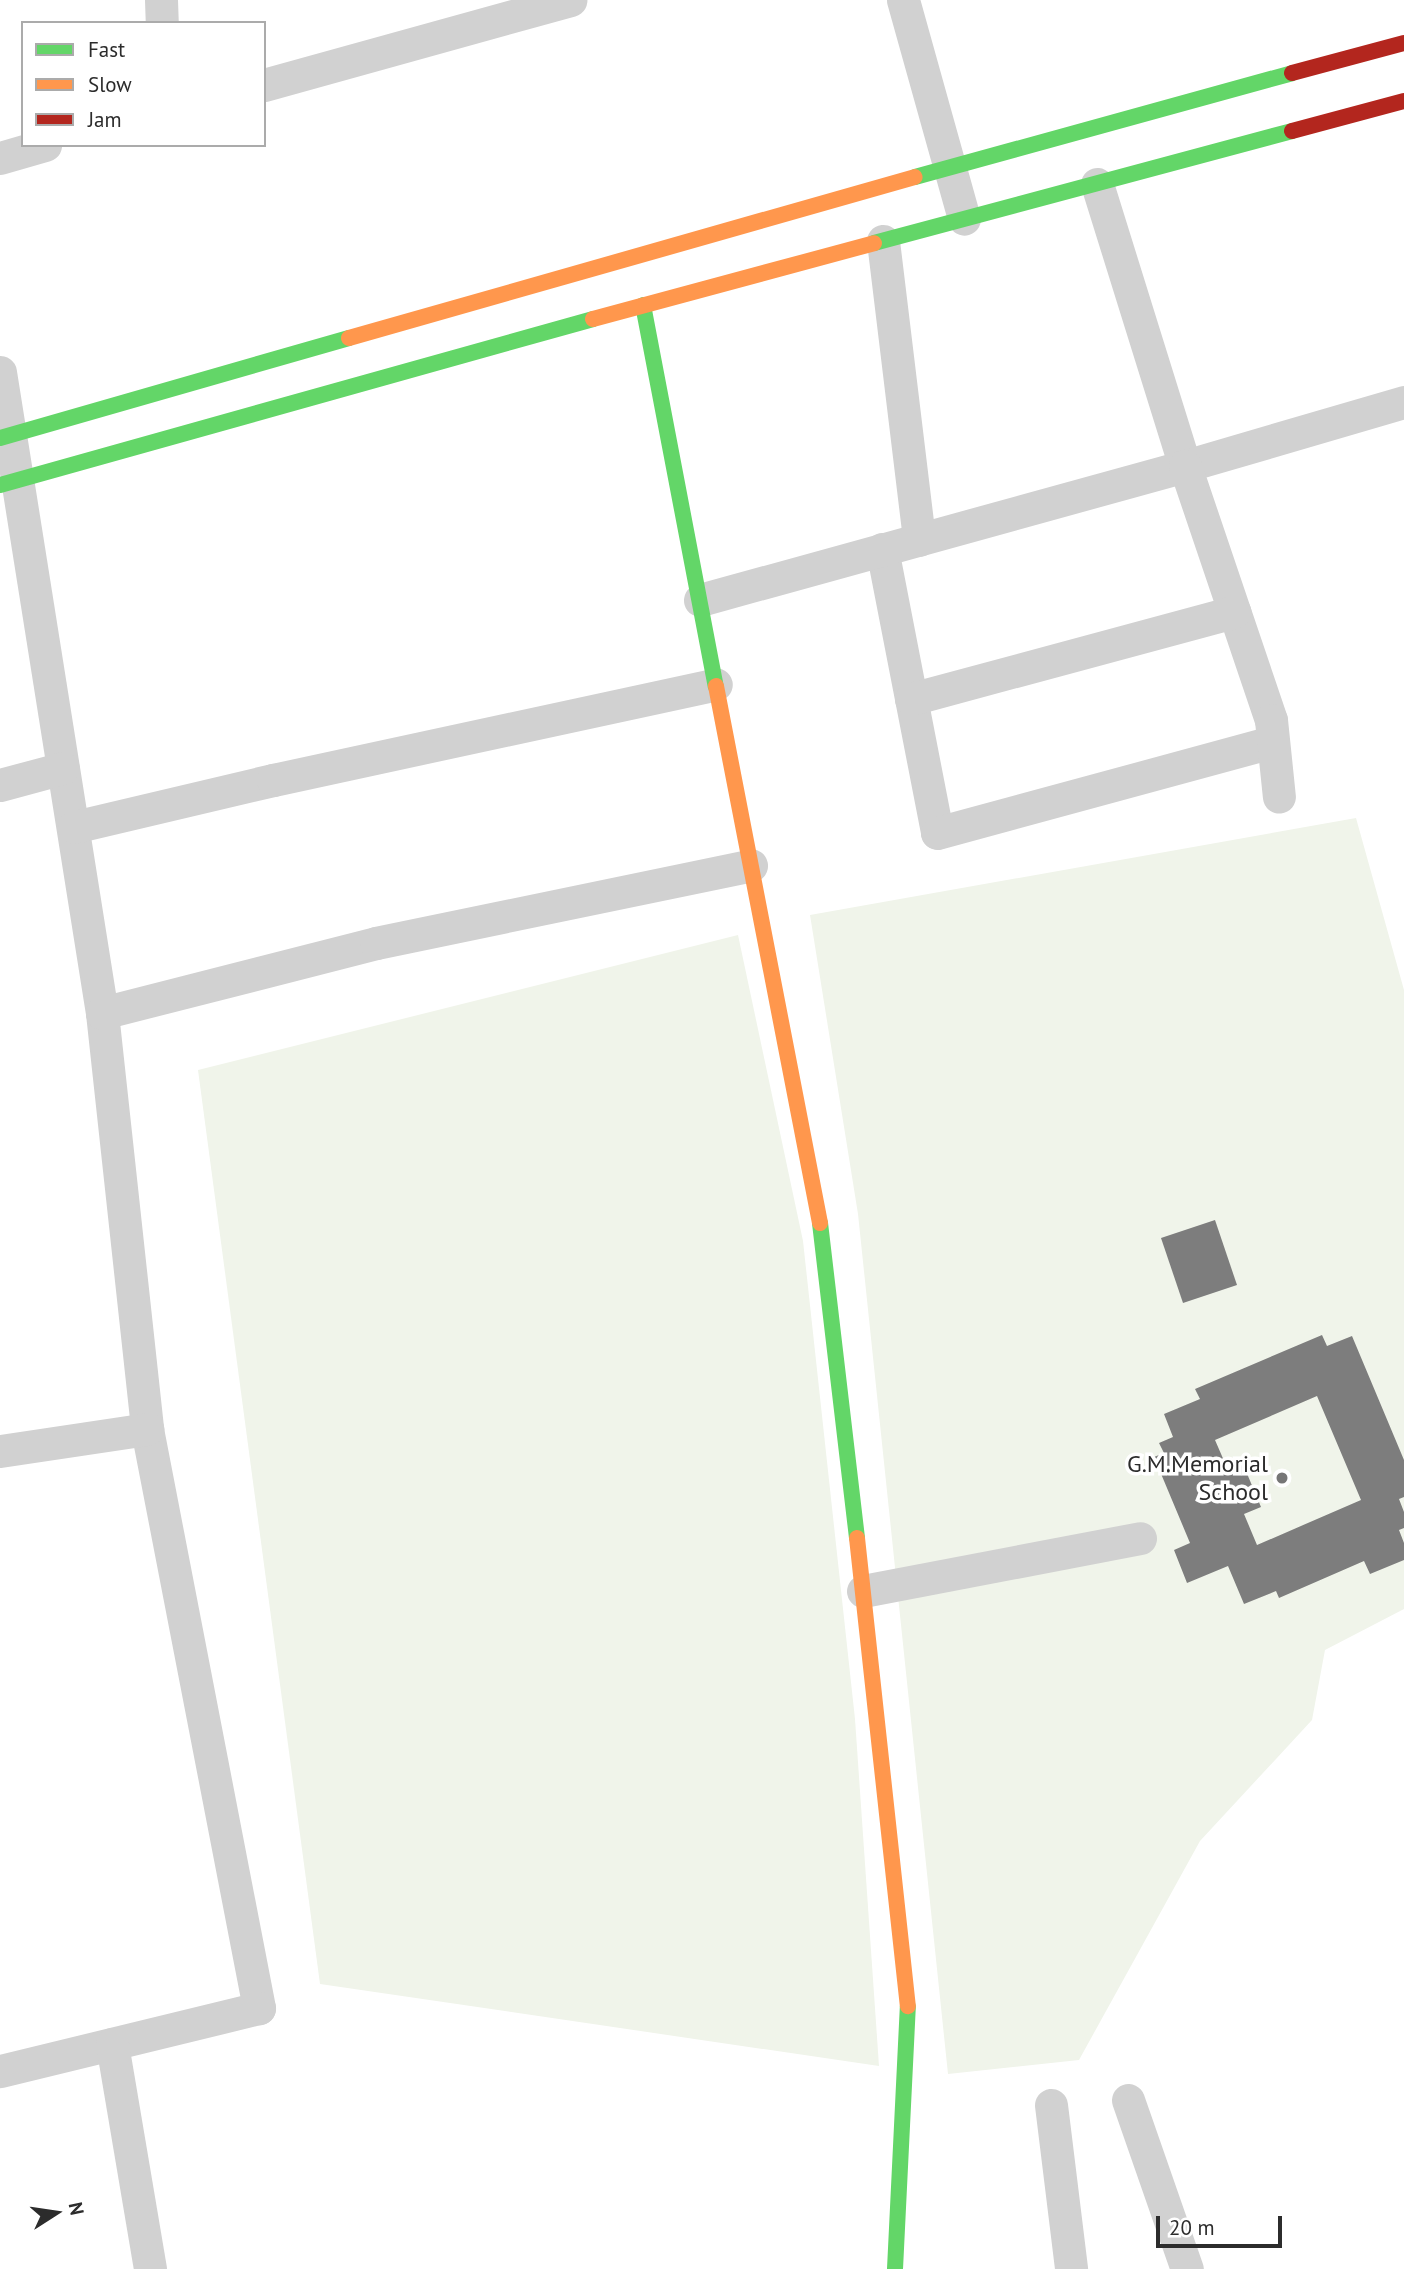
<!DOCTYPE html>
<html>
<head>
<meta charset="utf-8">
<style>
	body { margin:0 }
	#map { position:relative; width:1404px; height:2269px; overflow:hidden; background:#fff; font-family:"PT Sans",sans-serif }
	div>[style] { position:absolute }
	.green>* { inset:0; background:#f0f4ea }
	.building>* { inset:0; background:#7d7d7d }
	.street>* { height:33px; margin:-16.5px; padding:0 16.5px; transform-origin:16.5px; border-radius:16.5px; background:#d1d1d1 }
	.fast>* { height:16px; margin:-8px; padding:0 8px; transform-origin:8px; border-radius:8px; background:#63d668 }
	.slow>* { height:16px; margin:-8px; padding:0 8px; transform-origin:8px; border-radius:8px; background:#ff974d }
	.jam>* { height:16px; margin:-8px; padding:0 8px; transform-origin:8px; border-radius:8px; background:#b3261e }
	.dots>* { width:19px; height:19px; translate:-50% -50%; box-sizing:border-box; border:4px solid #fff; border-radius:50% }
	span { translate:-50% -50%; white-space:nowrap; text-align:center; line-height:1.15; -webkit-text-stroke:7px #fff; paint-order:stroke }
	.poi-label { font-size:24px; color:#2c2c2c }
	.right { translate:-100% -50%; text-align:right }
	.legend { position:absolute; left:21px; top:21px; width:245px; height:126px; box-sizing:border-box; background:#fff; border:2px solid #ababab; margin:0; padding:9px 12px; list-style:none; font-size:21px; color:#2c2c2c }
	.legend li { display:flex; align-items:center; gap:14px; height:35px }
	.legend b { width:35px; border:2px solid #ababab }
	.north { position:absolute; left:21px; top:2178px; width:70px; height:70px; -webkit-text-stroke:5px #fff; paint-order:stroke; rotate:78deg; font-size:19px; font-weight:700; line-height:28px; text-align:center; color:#2c2c2c }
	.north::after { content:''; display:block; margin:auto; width:24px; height:32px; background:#2c2c2c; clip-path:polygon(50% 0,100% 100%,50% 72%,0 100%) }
	.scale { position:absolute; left:1156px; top:2216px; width:126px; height:32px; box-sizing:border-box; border:4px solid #2c2c2c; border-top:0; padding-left:9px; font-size:21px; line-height:24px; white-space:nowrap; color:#2c2c2c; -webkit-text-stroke:5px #fff; paint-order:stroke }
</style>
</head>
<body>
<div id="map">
	<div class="green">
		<i style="clip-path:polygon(1356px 818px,1404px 990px,1404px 1609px,1325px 1650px,1312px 1720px,1200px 1841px,1079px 2060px,948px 2074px,858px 1214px,810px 915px)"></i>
		<i style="clip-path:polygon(738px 935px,803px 1241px,855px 1719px,879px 2066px,320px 1984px,198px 1070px)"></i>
	</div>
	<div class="building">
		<i style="clip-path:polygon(1215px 1220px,1237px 1285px,1183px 1303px,1161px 1238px)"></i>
		<i style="clip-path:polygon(evenodd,1322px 1335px,1327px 1346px,1352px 1336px,1404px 1460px,1404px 1497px,1399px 1499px,1404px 1512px,1404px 1528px,1399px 1530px,1404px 1543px,1404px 1560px,1370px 1574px,1364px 1561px,1279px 1598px,1276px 1591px,1244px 1604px,1228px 1566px,1187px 1583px,1174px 1550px,1190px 1543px,1154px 1457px,1164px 1453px,1159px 1443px,1173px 1437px,1164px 1414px,1200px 1399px,1195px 1389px,1322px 1335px,1317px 1396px,1361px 1500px,1257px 1545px,1244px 1514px,1261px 1507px,1243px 1464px,1228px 1470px,1215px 1440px,1317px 1396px)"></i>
	</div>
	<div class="street">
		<i style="left:161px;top:0;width:23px;rotate:88deg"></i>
		<i style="left:903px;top:0;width:227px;rotate:74.4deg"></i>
		<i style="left:264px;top:85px;width:318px;rotate:-15.5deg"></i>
		<i style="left:0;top:158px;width:47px;rotate:-16.1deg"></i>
		<i style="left:1097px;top:184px;width:295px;rotate:72.7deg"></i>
		<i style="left:1185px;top:466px;width:228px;rotate:-16.3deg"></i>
		<i style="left:883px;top:241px;width:301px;rotate:83.1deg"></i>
		<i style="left:0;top:372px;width:649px;rotate:80.96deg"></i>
		<i style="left:102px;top:1013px;width:418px;rotate:83.8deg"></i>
		<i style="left:147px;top:1429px;width:590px;rotate:79.05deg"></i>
		<i style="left:259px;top:2008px;width:267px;rotate:166.3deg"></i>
		<i style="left:882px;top:549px;width:289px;rotate:79deg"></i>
		<i style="left:937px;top:833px;width:348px;rotate:-15.2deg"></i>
		<i style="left:700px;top:600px;width:503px;rotate:-15.44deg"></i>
		<i style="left:1185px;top:466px;width:268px;rotate:71.3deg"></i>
		<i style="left:1271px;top:720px;width:77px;rotate:84.1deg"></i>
		<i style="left:911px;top:699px;width:335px;rotate:-15.1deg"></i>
		<i style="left:0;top:785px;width:65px;rotate:-15.1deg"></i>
		<i style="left:74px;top:827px;width:204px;rotate:-13.3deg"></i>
		<i style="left:273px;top:780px;width:453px;rotate:-12.2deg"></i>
		<i style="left:102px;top:1013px;width:283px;rotate:-14.3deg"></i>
		<i style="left:376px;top:943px;width:383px;rotate:-11.7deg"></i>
		<i style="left:0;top:1451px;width:149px;rotate:-8.5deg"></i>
		<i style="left:863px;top:1591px;width:282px;rotate:-10.8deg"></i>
		<i style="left:112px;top:2044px;width:228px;rotate:80.4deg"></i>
		<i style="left:1128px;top:2100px;width:179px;rotate:70.8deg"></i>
		<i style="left:1051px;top:2105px;width:165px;rotate:83deg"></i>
	</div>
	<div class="fast">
		<i style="left:915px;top:177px;width:391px;rotate:-15.4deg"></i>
		<i style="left:874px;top:243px;width:433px;rotate:-15deg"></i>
		<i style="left:643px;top:305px;width:388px;rotate:79.2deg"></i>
		<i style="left:0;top:438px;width:363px;rotate:-16deg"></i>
		<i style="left:0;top:485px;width:616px;rotate:-15.64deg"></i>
		<i style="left:820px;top:1223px;width:317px;rotate:83.3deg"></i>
		<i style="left:895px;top:2269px;width:263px;rotate:-87.2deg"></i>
	</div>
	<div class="slow">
		<i style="left:593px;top:319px;width:291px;rotate:-15.1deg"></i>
		<i style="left:349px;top:338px;width:588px;rotate:-15.88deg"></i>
		<i style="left:716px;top:686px;width:547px;rotate:79.04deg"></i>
		<i style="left:857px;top:1538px;width:471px;rotate:83.8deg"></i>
	</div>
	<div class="jam">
		<i style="left:1292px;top:73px;width:116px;rotate:-15deg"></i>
		<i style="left:1292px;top:131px;width:116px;rotate:-15deg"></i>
	</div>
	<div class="dots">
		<i style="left:1282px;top:1478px;background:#767676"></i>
	</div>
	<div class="poi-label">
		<span class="right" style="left:1268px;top:1478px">G.M.Memorial<br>School</span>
	</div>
	<ul class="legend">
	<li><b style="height:9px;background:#63d668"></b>Fast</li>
	<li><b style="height:9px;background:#ff974d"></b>Slow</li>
	<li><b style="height:9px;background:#b3261e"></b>Jam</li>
	</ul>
	<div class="north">N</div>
	<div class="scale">20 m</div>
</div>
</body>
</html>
